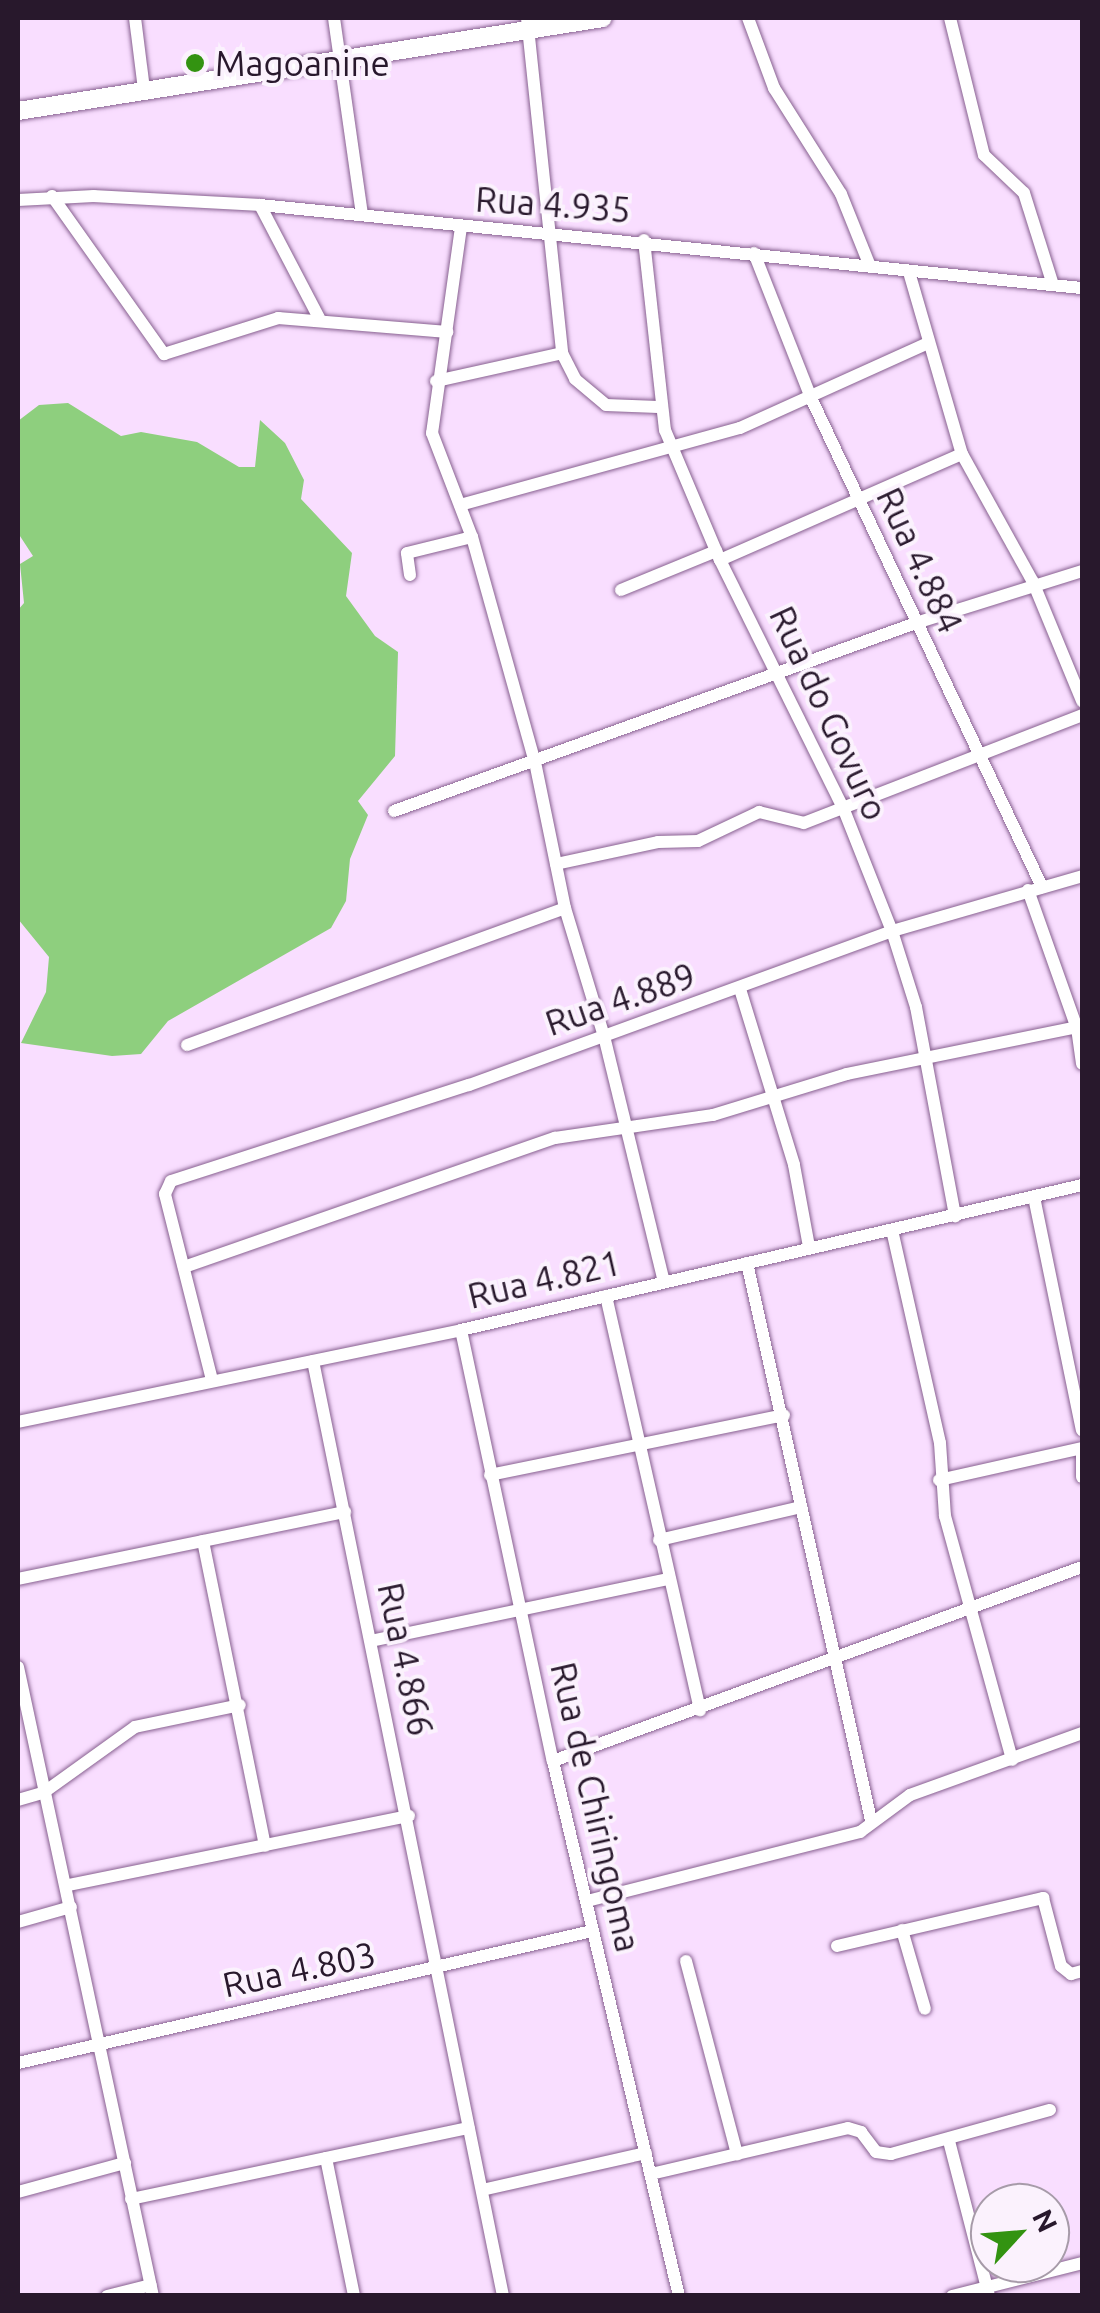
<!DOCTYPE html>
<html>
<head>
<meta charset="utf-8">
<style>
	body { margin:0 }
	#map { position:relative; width:1100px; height:2313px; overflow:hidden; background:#f9deff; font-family:Ubuntu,sans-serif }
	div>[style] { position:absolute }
	.green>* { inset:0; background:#8ecf7e }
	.roads { filter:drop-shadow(0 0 2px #876090) drop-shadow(0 0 2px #876090) }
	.minor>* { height:12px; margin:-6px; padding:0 6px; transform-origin:6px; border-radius:6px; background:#fff }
	.secondary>* { height:18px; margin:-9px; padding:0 9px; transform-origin:9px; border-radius:9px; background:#fff }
	.dots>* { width:28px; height:28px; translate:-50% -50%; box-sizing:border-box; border:5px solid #fbf2fd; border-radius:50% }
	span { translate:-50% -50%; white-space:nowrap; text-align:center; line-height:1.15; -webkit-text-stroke:8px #fbf2fd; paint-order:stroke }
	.poi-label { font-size:35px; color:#28182c }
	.left { translate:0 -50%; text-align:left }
	.street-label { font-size:35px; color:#28182c }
	.frame { position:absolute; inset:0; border:20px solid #28182c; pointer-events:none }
	.north { position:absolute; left:970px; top:2183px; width:100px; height:100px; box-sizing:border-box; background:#fbf2fd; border:2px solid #a79ba9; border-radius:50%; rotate:64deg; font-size:28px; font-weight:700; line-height:40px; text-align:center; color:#28182c }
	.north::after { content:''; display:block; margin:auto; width:35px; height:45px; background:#339311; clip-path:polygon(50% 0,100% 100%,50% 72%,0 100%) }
</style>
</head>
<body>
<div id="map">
	<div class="green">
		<i style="clip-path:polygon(68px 403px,121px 436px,141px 432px,197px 442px,239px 467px,255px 467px,260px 420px,285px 443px,304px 480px,301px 499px,352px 553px,346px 596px,375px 636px,398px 652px,395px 756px,358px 801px,368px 815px,350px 859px,346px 901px,331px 928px,168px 1021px,141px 1054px,112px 1056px,21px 1043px,46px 992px,49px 957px,18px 919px,18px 610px,24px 603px,20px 564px,33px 556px,18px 533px,18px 421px,39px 405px)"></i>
	</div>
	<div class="roads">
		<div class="minor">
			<i style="left:135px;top:18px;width:72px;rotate:82.8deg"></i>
			<i style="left:334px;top:18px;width:199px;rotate:81.9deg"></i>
			<i style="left:527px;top:18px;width:337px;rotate:84deg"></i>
			<i style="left:562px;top:353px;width:29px;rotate:63deg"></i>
			<i style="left:575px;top:379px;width:40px;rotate:40deg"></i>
			<i style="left:606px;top:405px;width:52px;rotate:2.2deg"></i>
			<i style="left:748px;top:18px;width:75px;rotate:69.6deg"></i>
			<i style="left:774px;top:88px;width:125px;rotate:57.7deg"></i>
			<i style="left:841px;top:194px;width:78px;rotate:68.1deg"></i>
			<i style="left:950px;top:18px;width:141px;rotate:76.1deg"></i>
			<i style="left:984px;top:155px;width:55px;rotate:43.5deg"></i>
			<i style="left:1024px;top:193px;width:96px;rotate:72.5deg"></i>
			<i style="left:52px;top:196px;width:194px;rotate:54.7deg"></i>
			<i style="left:164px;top:354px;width:120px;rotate:-17.5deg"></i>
			<i style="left:278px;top:318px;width:170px;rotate:4.7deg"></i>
			<i style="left:18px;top:200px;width:76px;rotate:-3deg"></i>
			<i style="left:94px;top:196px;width:166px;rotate:3.1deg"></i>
			<i style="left:260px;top:205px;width:826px;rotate:5.77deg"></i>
			<i style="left:260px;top:205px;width:127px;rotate:62.4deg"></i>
			<i style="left:461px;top:227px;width:208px;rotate:98deg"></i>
			<i style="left:432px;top:433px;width:111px;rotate:69deg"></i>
			<i style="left:472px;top:537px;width:234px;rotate:74.4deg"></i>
			<i style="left:535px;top:762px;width:149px;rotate:78.4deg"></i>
			<i style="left:565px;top:908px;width:134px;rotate:73.1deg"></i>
			<i style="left:604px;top:1036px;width:253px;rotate:76.3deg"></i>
			<i style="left:644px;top:240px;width:191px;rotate:83.7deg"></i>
			<i style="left:665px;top:430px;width:141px;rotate:67.1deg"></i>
			<i style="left:720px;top:560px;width:279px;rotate:63.6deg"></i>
			<i style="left:844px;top:810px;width:130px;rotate:68.4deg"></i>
			<i style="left:892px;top:931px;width:80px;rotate:72.5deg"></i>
			<i style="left:916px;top:1007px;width:213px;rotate:79.4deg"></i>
			<i style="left:754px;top:253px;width:156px;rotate:68.5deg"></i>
			<i style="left:811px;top:398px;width:541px;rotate:64.71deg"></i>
			<i style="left:909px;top:272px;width:190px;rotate:73.8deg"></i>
			<i style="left:962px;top:454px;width:146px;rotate:61deg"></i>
			<i style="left:1033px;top:582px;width:129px;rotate:67.6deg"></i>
			<i style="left:436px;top:381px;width:129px;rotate:-12.5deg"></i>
			<i style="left:460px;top:505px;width:290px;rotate:-15.4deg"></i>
			<i style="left:740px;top:428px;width:204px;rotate:-24.3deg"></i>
			<i style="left:720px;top:560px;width:264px;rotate:-23.7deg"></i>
			<i style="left:410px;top:575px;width:22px;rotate:-98deg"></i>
			<i style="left:407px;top:553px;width:67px;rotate:-13.8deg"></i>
			<i style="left:621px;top:590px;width:103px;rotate:-22.3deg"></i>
			<i style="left:394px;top:811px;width:555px;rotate:-19.81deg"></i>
			<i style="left:916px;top:623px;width:174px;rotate:-17.4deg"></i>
			<i style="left:556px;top:864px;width:104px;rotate:-12.2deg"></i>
			<i style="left:658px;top:842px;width:40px;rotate:-1.4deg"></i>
			<i style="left:698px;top:841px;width:68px;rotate:-25.4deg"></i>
			<i style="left:759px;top:812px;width:46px;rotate:13.7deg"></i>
			<i style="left:804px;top:823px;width:298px;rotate:-21.2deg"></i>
			<i style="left:1028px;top:890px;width:146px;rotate:70.5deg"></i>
			<i style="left:1077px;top:1028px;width:36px;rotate:82deg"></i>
			<i style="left:740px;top:989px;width:184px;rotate:72.9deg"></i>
			<i style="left:794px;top:1165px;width:83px;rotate:79.6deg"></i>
			<i style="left:187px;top:1045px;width:402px;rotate:-19.9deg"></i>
			<i style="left:1034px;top:1197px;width:238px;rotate:78.4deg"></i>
			<i style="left:892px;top:1230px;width:218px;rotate:77.3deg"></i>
			<i style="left:940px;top:1443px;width:73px;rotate:86.1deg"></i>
			<i style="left:945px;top:1516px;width:253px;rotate:74.6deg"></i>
			<i style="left:747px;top:1263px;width:571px;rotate:77.45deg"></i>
			<i style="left:184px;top:1267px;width:393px;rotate:-19.2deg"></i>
			<i style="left:555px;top:1138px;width:160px;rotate:-8.3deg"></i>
			<i style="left:713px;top:1115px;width:140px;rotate:-17deg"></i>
			<i style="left:847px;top:1074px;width:240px;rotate:-11.5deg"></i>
			<i style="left:606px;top:1296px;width:425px;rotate:77.2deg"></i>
			<i style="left:461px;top:1330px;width:441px;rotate:78deg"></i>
			<i style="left:553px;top:1761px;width:550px;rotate:76.75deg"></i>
			<i style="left:313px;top:1361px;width:954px;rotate:78.51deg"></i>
			<i style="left:212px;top:1380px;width:192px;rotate:-104.2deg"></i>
			<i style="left:165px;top:1194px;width:14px;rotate:-65deg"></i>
			<i style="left:171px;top:1181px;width:313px;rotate:-17.9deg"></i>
			<i style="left:469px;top:1085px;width:450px;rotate:-20deg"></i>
			<i style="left:892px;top:931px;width:198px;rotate:-16.1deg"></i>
			<i style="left:18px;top:1422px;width:452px;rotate:-11.7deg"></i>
			<i style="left:461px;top:1330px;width:638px;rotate:-13.14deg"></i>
			<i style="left:1082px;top:1455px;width:22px;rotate:90deg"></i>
			<i style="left:490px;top:1475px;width:300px;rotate:-11.5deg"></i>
			<i style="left:939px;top:1480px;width:147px;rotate:-12.6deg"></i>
			<i style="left:659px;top:1540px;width:146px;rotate:-13.1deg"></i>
			<i style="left:203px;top:1541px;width:311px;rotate:78.5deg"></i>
			<i style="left:18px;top:1579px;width:334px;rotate:-11.6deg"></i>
			<i style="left:371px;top:1641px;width:303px;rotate:-11.8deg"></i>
			<i style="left:18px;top:1667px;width:643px;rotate:77.89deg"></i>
			<i style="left:553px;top:1761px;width:563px;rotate:-20.14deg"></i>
			<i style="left:18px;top:1800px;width:26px;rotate:-16deg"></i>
			<i style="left:43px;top:1793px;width:113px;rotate:-35.7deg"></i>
			<i style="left:135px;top:1727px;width:107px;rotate:-11.8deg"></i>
			<i style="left:69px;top:1885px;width:347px;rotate:-11.5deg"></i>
			<i style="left:587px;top:1901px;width:282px;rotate:-14.2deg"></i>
			<i style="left:860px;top:1832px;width:62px;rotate:-36.5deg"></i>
			<i style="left:910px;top:1795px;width:183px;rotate:-19.8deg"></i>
			<i style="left:18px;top:1922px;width:55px;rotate:-15.8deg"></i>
			<i style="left:902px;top:1930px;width:82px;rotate:73.8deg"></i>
			<i style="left:837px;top:1946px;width:212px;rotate:-13.1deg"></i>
			<i style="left:1043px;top:1898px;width:70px;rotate:75.2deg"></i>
			<i style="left:1061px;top:1966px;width:13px;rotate:39deg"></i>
			<i style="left:1071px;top:1974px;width:11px;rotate:-15deg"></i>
			<i style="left:686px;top:1961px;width:200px;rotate:75.2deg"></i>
			<i style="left:18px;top:2063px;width:589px;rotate:-12.95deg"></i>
			<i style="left:949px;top:2141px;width:160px;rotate:75.5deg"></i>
			<i style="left:326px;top:2158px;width:141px;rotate:78.5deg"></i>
			<i style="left:651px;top:2174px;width:202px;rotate:-13.1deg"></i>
			<i style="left:848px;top:2128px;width:14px;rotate:17deg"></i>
			<i style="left:861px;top:2132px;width:25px;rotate:53deg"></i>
			<i style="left:876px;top:2152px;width:15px;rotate:8deg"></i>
			<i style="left:891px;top:2154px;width:165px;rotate:-15.5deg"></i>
			<i style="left:482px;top:2190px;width:168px;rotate:-12.7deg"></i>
			<i style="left:18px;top:2192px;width:111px;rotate:-15.2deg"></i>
			<i style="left:131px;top:2199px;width:345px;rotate:-11.9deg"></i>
			<i style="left:107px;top:2296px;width:45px;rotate:-14deg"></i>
			<i style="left:952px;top:2296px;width:134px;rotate:-14.2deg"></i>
		</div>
		<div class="secondary">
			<i style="left:18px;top:111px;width:592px;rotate:-9.03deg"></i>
		</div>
	</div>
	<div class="dots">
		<i style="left:195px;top:63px;background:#339311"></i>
	</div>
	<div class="poi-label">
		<span class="left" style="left:215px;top:63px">Magoanine</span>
	</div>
	<div class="street-label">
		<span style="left:553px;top:204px;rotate:4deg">Rua 4.935</span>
		<span style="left:920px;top:560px;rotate:65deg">Rua 4.884</span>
		<span style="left:829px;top:713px;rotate:65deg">Rua do Govuro</span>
		<span style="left:620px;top:999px;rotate:-19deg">Rua 4.889</span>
		<span style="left:544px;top:1279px;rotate:-13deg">Rua 4.821</span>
		<span style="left:406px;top:1659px;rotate:78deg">Rua 4.866</span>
		<span style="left:596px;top:1807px;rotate:77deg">Rua de Chiringoma</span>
		<span style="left:299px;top:1969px;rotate:-12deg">Rua 4.803</span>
	</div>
	<div class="frame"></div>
	<div class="north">N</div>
</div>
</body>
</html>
